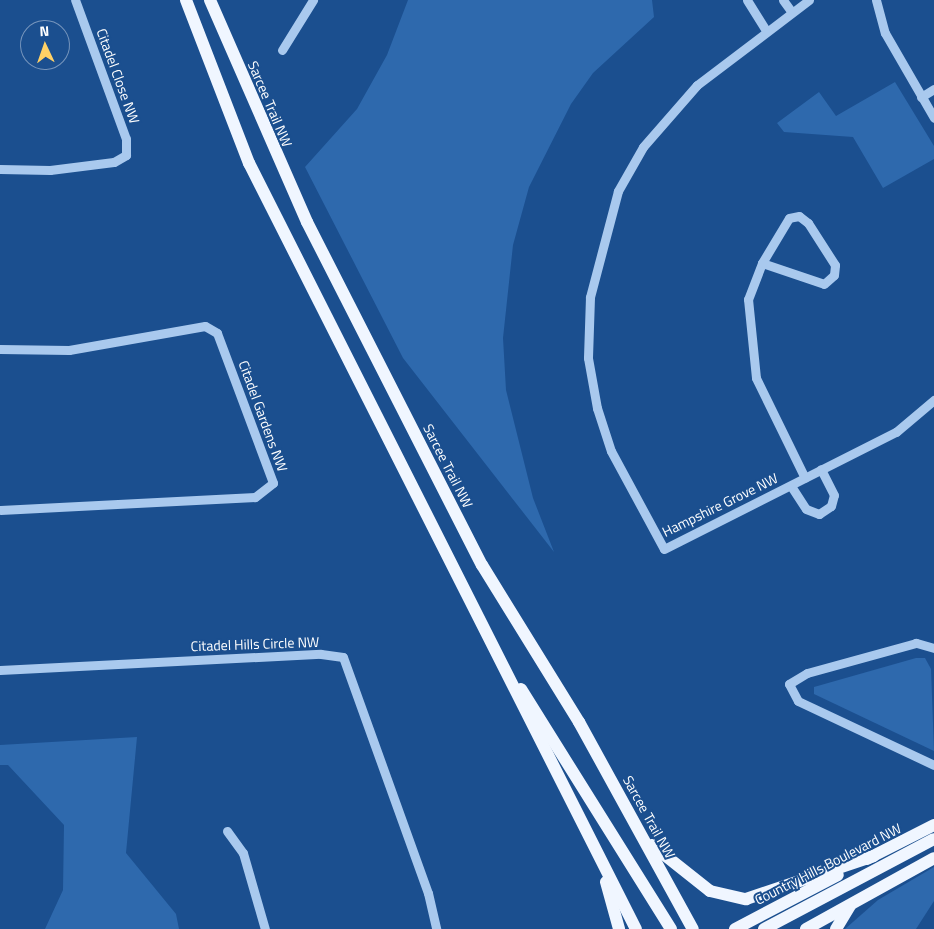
<!DOCTYPE html>
<html>
<head>
<meta charset="utf-8">
<style>
	body { margin:0 }
	#map { position:relative; width:934px; height:929px; overflow:hidden; background:#1b4f8f; font-family:"Titillium Web",sans-serif }
	div>[style] { position:absolute }
	.green>* { inset:0; background:#2e69ad }
	.minor>* { height:9px; margin:-4.5px; padding:0 4.5px; transform-origin:4.5px; border-radius:4.5px; background:#a9c9ee }
	.major>* { height:12px; margin:-6px; padding:0 6px; transform-origin:6px; border-radius:6px; background:#f0f6ff }
	span { translate:-50% -50%; white-space:nowrap; text-align:center; line-height:1.15; -webkit-text-stroke:4px #1b4f8f; paint-order:stroke }
	.street-label { font-size:14px; color:#fff }
	.north { position:absolute; left:20px; top:20px; width:50px; height:50px; box-sizing:border-box; background:#1b4f8f; border:1px solid #7695bc; border-radius:50%; rotate:357deg; font-size:14px; font-weight:700; line-height:20px; text-align:center; color:#fff }
	.north::after { content:''; display:block; margin:auto; width:18px; height:22px; background:#ffd166; clip-path:polygon(50% 0,100% 100%,50% 72%,0 100%) }
</style>
</head>
<body>
<div id="map">
	<div class="green">
		<i style="clip-path:polygon(408px 0,652px 0,654px 17px,593px 73px,571px 104px,529px 187px,513px 245px,503px 338px,506px 390px,533px 498px,554px 552px,403px 358px,305px 167px,357px 109px,387px 55px)"></i>
		<i style="clip-path:polygon(895px 82px,934px 146px,934px 159px,883px 188px,853px 137px,784px 132px,777px 123px,819px 92px,836px 116px)"></i>
		<i style="clip-path:polygon(916px 658px,925px 658px,931px 669px,934px 751px,814px 694px,814px 687px)"></i>
		<i style="clip-path:polygon(137px 737px,126px 853px,176px 914px,179px 929px,45px 929px,63px 890px,64px 825px,8px 765px,0 765px,0 745px)"></i>
		<i style="clip-path:polygon(934px 867px,934px 901px,916px 929px,845px 929px,878px 900px)"></i>
	</div>
	<div class="minor">
		<i style="left:747px;top:0;width:36px;rotate:58deg"></i>
		<i style="left:783px;top:0;width:14px;rotate:54deg"></i>
		<i style="left:809px;top:0;width:141px;rotate:142.8deg"></i>
		<i style="left:697px;top:85px;width:82px;rotate:131.1deg"></i>
		<i style="left:643px;top:147px;width:51px;rotate:119.6deg"></i>
		<i style="left:618px;top:191px;width:110px;rotate:104.8deg"></i>
		<i style="left:590px;top:297px;width:61px;rotate:91.9deg"></i>
		<i style="left:588px;top:358px;width:51px;rotate:79.8deg"></i>
		<i style="left:597px;top:408px;width:45px;rotate:72deg"></i>
		<i style="left:611px;top:451px;width:111px;rotate:61.6deg"></i>
		<i style="left:664px;top:549px;width:260px;rotate:-26.8deg"></i>
		<i style="left:896px;top:432px;width:50px;rotate:-40.1deg"></i>
		<i style="left:876px;top:0;width:34px;rotate:75deg"></i>
		<i style="left:885px;top:33px;width:98px;rotate:60deg"></i>
		<i style="left:282px;top:50px;width:59px;rotate:-58.2deg"></i>
		<i style="left:921px;top:97px;width:15px;rotate:-32deg"></i>
		<i style="left:0;top:169px;width:50px;rotate:1.1deg"></i>
		<i style="left:50px;top:170px;width:64px;rotate:-7.1deg"></i>
		<i style="left:114px;top:162px;width:14px;rotate:-30deg"></i>
		<i style="left:126px;top:155px;width:16px;rotate:-90deg"></i>
		<i style="left:126px;top:139px;width:148px;rotate:-110.1deg"></i>
		<i style="left:762px;top:263px;width:65px;rotate:18.7deg"></i>
		<i style="left:824px;top:284px;width:13px;rotate:-42deg"></i>
		<i style="left:834px;top:275px;width:10px;rotate:-84deg"></i>
		<i style="left:835px;top:265px;width:50px;rotate:-122.7deg"></i>
		<i style="left:808px;top:223px;width:11px;rotate:-142deg"></i>
		<i style="left:799px;top:216px;width:10px;rotate:169deg"></i>
		<i style="left:789px;top:218px;width:52px;rotate:121deg"></i>
		<i style="left:762px;top:263px;width:39px;rotate:111deg"></i>
		<i style="left:748px;top:299px;width:79px;rotate:84.2deg"></i>
		<i style="left:756px;top:378px;width:111px;rotate:63.9deg"></i>
		<i style="left:0;top:349px;width:69px;rotate:0.8deg"></i>
		<i style="left:69px;top:350px;width:138px;rotate:-10deg"></i>
		<i style="left:205px;top:326px;width:14px;rotate:30deg"></i>
		<i style="left:217px;top:333px;width:160px;rotate:69.5deg"></i>
		<i style="left:273px;top:483px;width:23px;rotate:142deg"></i>
		<i style="left:255px;top:497px;width:255px;rotate:177.1deg"></i>
		<i style="left:791px;top:486px;width:27px;rotate:57deg"></i>
		<i style="left:806px;top:509px;width:14px;rotate:21deg"></i>
		<i style="left:819px;top:514px;width:14px;rotate:-34deg"></i>
		<i style="left:831px;top:506px;width:11px;rotate:-75deg"></i>
		<i style="left:834px;top:495px;width:29px;rotate:-117deg"></i>
		<i style="left:934px;top:648px;width:19px;rotate:-164deg"></i>
		<i style="left:916px;top:643px;width:113px;rotate:164.6deg"></i>
		<i style="left:807px;top:673px;width:21px;rotate:149deg"></i>
		<i style="left:789px;top:684px;width:19px;rotate:62deg"></i>
		<i style="left:798px;top:701px;width:150px;rotate:25.2deg"></i>
		<i style="left:0;top:670px;width:321px;rotate:-2.9deg"></i>
		<i style="left:321px;top:654px;width:22px;rotate:8deg"></i>
		<i style="left:343px;top:657px;width:251px;rotate:70.2deg"></i>
		<i style="left:428px;top:893px;width:37px;rotate:77deg"></i>
		<i style="left:227px;top:831px;width:27px;rotate:54deg"></i>
		<i style="left:243px;top:853px;width:79px;rotate:73.9deg"></i>
	</div>
	<div class="major">
		<i style="left:186px;top:0;width:175px;rotate:68.9deg"></i>
		<i style="left:249px;top:163px;width:858px;rotate:63.2deg"></i>
		<i style="left:210px;top:0;width:242px;rotate:66.4deg"></i>
		<i style="left:307px;top:222px;width:385px;rotate:63deg"></i>
		<i style="left:482px;top:565px;width:185px;rotate:58.3deg"></i>
		<i style="left:579px;top:722px;width:236px;rotate:61.2deg"></i>
		<i style="left:521px;top:689px;width:283px;rotate:58deg"></i>
		<i style="left:652px;top:845px;width:74px;rotate:38.4deg"></i>
		<i style="left:710px;top:891px;width:37px;rotate:13deg"></i>
		<i style="left:746px;top:899px;width:135px;rotate:-18.6deg"></i>
		<i style="left:867px;top:859px;width:75px;rotate:-26.9deg"></i>
		<i style="left:606px;top:882px;width:49px;rotate:74.5deg"></i>
		<i style="left:735px;top:929px;width:116px;rotate:-27.7deg"></i>
		<i style="left:764px;top:929px;width:192px;rotate:-27.9deg"></i>
		<i style="left:806px;top:929px;width:146px;rotate:-29deg"></i>
		<i style="left:836px;top:929px;width:27px;rotate:-59deg"></i>
	</div>
	<div class="street-label">
		<span style="left:118px;top:76px;rotate:70deg">Citadel Close NW</span>
		<span style="left:270px;top:104px;rotate:67deg">Sarcee Trail NW</span>
		<span style="left:263px;top:416px;rotate:70deg">Citadel Gardens NW</span>
		<span style="left:448px;top:466px;rotate:63deg">Sarcee Trail NW</span>
		<span style="left:720px;top:505px;rotate:-26deg">Hampshire Grove NW</span>
		<span style="left:255px;top:644px;rotate:-2deg">Citadel Hills Circle NW</span>
		<span style="left:649px;top:817px;rotate:61deg">Sarcee Trail NW</span>
		<span style="left:828px;top:864px;rotate:-27deg">Country Hills Boulevard NW</span>
	</div>
	<div class="north">N</div>
</div>
</body>
</html>
